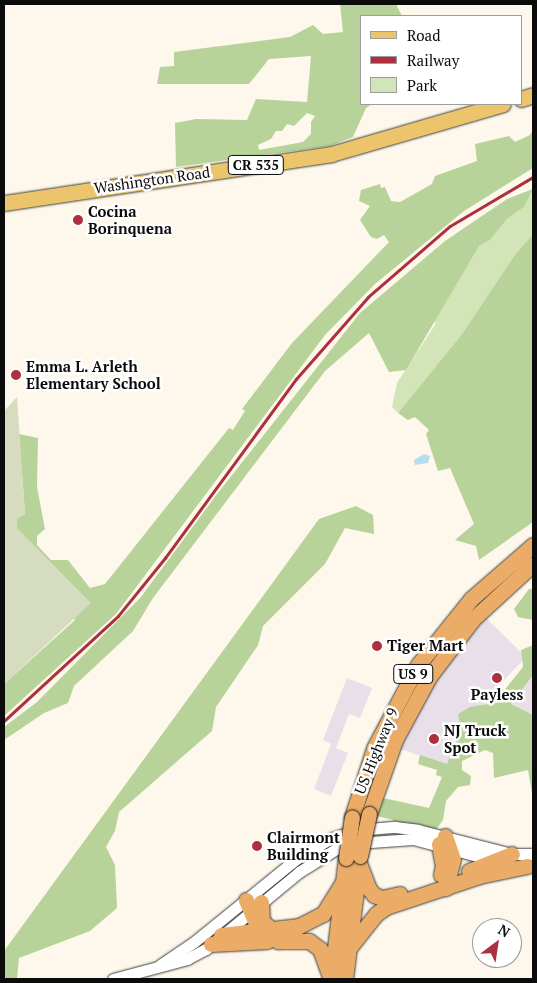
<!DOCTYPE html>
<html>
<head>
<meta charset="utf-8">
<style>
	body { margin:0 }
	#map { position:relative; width:537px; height:983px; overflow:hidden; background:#fdf8eb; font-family:"PT Serif",serif }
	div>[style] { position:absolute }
	.industrial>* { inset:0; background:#e8dfe9 }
	.green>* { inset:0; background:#d2e4b8 }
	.forest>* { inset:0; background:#b7d399 }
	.cemetery>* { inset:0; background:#d5dcbf }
	.water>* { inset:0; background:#b4def0 }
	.roads { filter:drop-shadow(0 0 1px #3e3e3e) drop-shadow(0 0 1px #3e3e3e) }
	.tertiary>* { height:11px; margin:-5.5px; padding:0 5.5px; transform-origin:5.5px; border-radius:5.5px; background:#fff }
	.primary>* { height:15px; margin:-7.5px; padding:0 7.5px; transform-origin:7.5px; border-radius:7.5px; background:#ecc46c }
	.trunk>* { height:15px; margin:-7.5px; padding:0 7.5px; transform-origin:7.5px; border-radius:7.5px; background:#eaac66 }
	.rail>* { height:2.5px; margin:-1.25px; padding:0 1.25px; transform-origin:1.25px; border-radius:1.25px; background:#ad303f }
	.bridges { filter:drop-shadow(0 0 1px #1c1c1c) drop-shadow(0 0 1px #1c1c1c) }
	.trunk-bridge>* { height:15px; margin:-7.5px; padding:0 7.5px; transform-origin:7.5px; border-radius:7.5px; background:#eaac66 }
	.dots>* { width:14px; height:14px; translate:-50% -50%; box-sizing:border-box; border:2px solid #fff; border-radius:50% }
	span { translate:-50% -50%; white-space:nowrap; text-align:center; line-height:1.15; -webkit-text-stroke:5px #fff; paint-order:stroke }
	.shield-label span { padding:1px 4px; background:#fff; border:1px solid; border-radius:4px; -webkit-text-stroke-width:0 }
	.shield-label { font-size:14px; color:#0b0b0b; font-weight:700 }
	.street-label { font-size:15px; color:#0b0b0b }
	.poi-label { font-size:15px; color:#0b0b0b; font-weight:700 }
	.left { translate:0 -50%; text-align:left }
	.frame { position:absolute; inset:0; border:5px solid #0b0b0b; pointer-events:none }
	.legend { position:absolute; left:360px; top:15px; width:162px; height:90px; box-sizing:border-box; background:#fff; border:1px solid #9d9d9d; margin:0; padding:6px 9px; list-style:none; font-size:15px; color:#0b0b0b }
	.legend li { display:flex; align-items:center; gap:10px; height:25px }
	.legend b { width:25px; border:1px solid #9d9d9d }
	.north { position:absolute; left:472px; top:918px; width:50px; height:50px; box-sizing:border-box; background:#fff; border:1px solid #9d9d9d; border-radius:50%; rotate:31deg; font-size:14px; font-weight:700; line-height:20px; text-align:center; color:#0b0b0b }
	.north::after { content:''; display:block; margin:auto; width:18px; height:22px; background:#ad303f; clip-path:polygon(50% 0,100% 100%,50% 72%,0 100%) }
</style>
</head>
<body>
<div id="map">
	<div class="industrial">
		<i style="clip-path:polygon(480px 612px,526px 657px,485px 700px,487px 703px,458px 714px,461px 730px,447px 765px,392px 746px)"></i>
		<i style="clip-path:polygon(533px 675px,533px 715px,532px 716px,511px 704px)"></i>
		<i style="clip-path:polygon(347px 678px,372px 688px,360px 718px,349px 714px,336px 748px,348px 753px,331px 796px,314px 789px,331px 744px,323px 740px)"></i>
	</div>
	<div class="green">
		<i style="clip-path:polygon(533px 189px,533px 234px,514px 256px,462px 334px,398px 413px,392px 407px,397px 383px,435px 325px,435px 316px,463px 269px,479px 246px,490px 240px,507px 219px,524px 207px)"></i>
	</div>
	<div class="forest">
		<i style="clip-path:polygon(evenodd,340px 4px,396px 4px,402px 16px,361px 16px,361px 104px,372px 104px,366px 108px,353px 137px,330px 146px,176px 167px,175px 123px,196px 119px,247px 120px,256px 99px,307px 102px,311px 56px,269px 59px,249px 84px,157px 84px,160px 67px,174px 66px,174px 52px,290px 37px,313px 25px,323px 34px,343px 32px,340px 4px,307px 113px,315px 116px,311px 122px,311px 134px,303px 142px,259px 150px,258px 145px,271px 139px,276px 131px,282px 131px,287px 124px,294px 126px,307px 113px)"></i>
		<i style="clip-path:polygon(533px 129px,533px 168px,464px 211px,375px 284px,325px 335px,116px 614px,4px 716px,4px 684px,75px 620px,17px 545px,17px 518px,25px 514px,19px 434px,38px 438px,37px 487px,45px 529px,37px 536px,37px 545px,51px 560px,68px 560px,90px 588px,105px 584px,229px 428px,233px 430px,245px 411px,242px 409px,292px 343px,389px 242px,384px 235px,377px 239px,371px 237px,360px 220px,370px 206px,359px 201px,361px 190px,380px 184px,381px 188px,385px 187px,391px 201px,400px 202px,432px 184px,435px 176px,477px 161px,475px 144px,509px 136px,515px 142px,530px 135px)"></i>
		<i style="clip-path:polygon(533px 189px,524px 207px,507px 219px,490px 240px,479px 246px,406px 370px,389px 372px,369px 333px,325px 371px,153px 598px,133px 631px,74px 686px,68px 703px,44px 713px,4px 740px,4px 727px,37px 702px,141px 597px,217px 494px,360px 313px,445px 241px,507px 199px)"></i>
		<i style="clip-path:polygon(533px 234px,533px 522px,479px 560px,476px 546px,455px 540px,474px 524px,450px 468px,438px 471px,426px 434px,429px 430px,415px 417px,408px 420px,398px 413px,462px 334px,514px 256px)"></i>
		<i style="clip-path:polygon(356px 506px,373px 515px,374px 534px,345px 528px,325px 564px,263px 626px,258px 645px,216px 707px,212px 731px,119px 812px,115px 831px,106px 847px,115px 865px,117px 908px,90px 931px,19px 958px,17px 979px,4px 979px,4px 951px,319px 519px)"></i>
		<i style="clip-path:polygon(529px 589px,533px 589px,533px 620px,518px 617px,514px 609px)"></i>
		<i style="clip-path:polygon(533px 645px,533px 675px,511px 704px,533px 715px,533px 799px,528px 770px,494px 778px,493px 753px,485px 750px,462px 761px,462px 770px,471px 776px,470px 785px,458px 787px,446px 801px,443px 820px,433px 834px,395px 827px,393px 820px,369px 814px,374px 796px,429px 808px,442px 777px,436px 775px,437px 770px,418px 764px,420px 755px,447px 764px,461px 730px,458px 714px,470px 707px,494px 703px,523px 667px,521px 650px)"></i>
	</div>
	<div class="cemetery">
		<i style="clip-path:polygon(17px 397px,25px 514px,17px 518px,17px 528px,91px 603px,4px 684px,4px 411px)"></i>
	</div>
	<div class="water">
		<i style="clip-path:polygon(424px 454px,430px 456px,428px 463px,415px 465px,414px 460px)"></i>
	</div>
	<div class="roads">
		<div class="tertiary">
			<i style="left:160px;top:965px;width:41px;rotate:-34.1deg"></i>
			<i style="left:194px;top:942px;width:132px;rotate:-39.1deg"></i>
			<i style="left:296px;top:859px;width:39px;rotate:-31deg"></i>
			<i style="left:329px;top:839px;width:29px;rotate:-18deg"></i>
			<i style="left:357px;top:830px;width:38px;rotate:-5deg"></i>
			<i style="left:395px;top:827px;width:23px;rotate:7deg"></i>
			<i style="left:418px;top:830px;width:97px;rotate:14.3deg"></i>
			<i style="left:512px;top:854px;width:21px"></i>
			<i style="left:113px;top:979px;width:77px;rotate:-15.1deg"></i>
			<i style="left:187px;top:959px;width:21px;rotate:-28deg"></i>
			<i style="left:206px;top:949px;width:121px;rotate:-39.6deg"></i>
			<i style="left:299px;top:872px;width:44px;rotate:-31.9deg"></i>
			<i style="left:336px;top:849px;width:22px;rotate:-16deg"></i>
			<i style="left:357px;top:843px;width:56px;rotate:-4.1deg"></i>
			<i style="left:413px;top:839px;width:87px;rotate:14.7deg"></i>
		</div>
		<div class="primary">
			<i style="left:521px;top:99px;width:13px;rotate:-18deg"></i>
			<i style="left:4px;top:203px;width:331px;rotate:-8.5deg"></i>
			<i style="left:331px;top:154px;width:179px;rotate:-16.2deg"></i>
		</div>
		<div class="trunk">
			<i style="left:369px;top:814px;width:78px;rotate:-70.6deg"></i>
			<i style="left:395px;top:740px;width:72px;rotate:-61.6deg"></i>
			<i style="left:429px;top:677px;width:73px;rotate:-52.8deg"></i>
			<i style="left:473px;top:619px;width:81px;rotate:-42.5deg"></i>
			<i style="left:352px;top:817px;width:72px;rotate:-72.3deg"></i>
			<i style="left:374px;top:748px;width:94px;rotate:-62.1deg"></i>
			<i style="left:418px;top:665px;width:85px;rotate:-51.2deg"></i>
			<i style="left:471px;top:599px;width:82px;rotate:-41.1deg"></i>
			<i style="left:445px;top:836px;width:24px;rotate:71deg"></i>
			<i style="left:453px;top:859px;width:30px;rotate:104deg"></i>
			<i style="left:439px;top:844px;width:22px;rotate:80deg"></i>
			<i style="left:443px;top:866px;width:9px;rotate:103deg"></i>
			<i style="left:359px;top:863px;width:28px;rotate:69deg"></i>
			<i style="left:369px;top:889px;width:8px;rotate:50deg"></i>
			<i style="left:374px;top:895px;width:9px;rotate:21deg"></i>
			<i style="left:382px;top:898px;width:18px;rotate:-13deg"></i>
			<i style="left:469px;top:871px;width:46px;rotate:-21.6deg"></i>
			<i style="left:246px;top:900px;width:36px;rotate:67deg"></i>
			<i style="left:260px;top:933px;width:20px;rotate:24deg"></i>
			<i style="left:278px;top:941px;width:31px"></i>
			<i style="left:309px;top:941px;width:14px;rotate:36deg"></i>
			<i style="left:320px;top:949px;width:32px;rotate:70deg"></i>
			<i style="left:261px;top:902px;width:19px;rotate:87deg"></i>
			<i style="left:262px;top:921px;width:12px;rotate:42deg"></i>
			<i style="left:221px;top:935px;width:79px;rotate:-6.6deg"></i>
			<i style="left:299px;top:926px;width:27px;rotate:-27deg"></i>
			<i style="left:323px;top:914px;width:40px;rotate:-58deg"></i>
			<i style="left:211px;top:944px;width:56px;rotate:-3.1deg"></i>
			<i style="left:349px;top:948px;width:43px;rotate:-51.5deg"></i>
			<i style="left:376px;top:914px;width:12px;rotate:-35deg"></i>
			<i style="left:386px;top:907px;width:98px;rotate:-18.4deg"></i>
			<i style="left:479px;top:876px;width:49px;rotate:-11.8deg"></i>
			<i style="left:332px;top:973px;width:116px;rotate:-83.1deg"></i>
			<i style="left:345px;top:979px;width:113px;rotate:-82.9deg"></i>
		</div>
	</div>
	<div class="rail">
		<i style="left:4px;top:721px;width:155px;rotate:-42.6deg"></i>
		<i style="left:118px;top:616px;width:75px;rotate:-51deg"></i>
		<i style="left:165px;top:558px;width:222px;rotate:-53.8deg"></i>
		<i style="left:296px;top:379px;width:109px;rotate:-48.7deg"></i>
		<i style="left:368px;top:297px;width:108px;rotate:-40.9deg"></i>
		<i style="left:450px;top:226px;width:96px;rotate:-30.6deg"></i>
	</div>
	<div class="bridges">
		<div class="trunk-bridge">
			<i style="left:360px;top:856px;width:43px;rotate:-77.9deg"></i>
			<i style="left:346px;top:858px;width:41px;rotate:-81.7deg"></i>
		</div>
	</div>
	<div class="dots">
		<i style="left:78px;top:220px;background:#ad303f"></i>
		<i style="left:16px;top:375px;background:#ad303f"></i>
		<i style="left:377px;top:646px;background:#ad303f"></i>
		<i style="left:497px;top:678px;background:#ad303f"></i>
		<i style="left:434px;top:739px;background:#ad303f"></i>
		<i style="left:257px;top:846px;background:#ad303f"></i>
	</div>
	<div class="shield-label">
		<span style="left:256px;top:165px">CR 535</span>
		<span style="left:413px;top:674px">US 9</span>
	</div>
	<div class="street-label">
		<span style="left:152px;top:180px;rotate:-8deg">Washington Road</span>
		<span style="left:376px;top:751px;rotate:-68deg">US Highway 9</span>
	</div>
	<div class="poi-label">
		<span class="left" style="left:88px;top:220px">Cocina<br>Borinquena</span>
		<span class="left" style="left:26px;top:375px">Emma L. Arleth<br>Elementary School</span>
		<span class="left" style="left:387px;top:646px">Tiger Mart</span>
		<span style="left:497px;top:695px">Payless</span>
		<span class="left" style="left:444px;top:739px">NJ Truck<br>Spot</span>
		<span class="left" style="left:267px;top:846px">Clairmont<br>Building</span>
	</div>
	<div class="frame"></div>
	<ul class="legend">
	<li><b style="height:6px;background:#ecc46c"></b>Road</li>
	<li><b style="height:6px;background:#ad303f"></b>Railway</li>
	<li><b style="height:14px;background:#d2e4b8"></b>Park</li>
	</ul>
	<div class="north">N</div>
</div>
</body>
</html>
